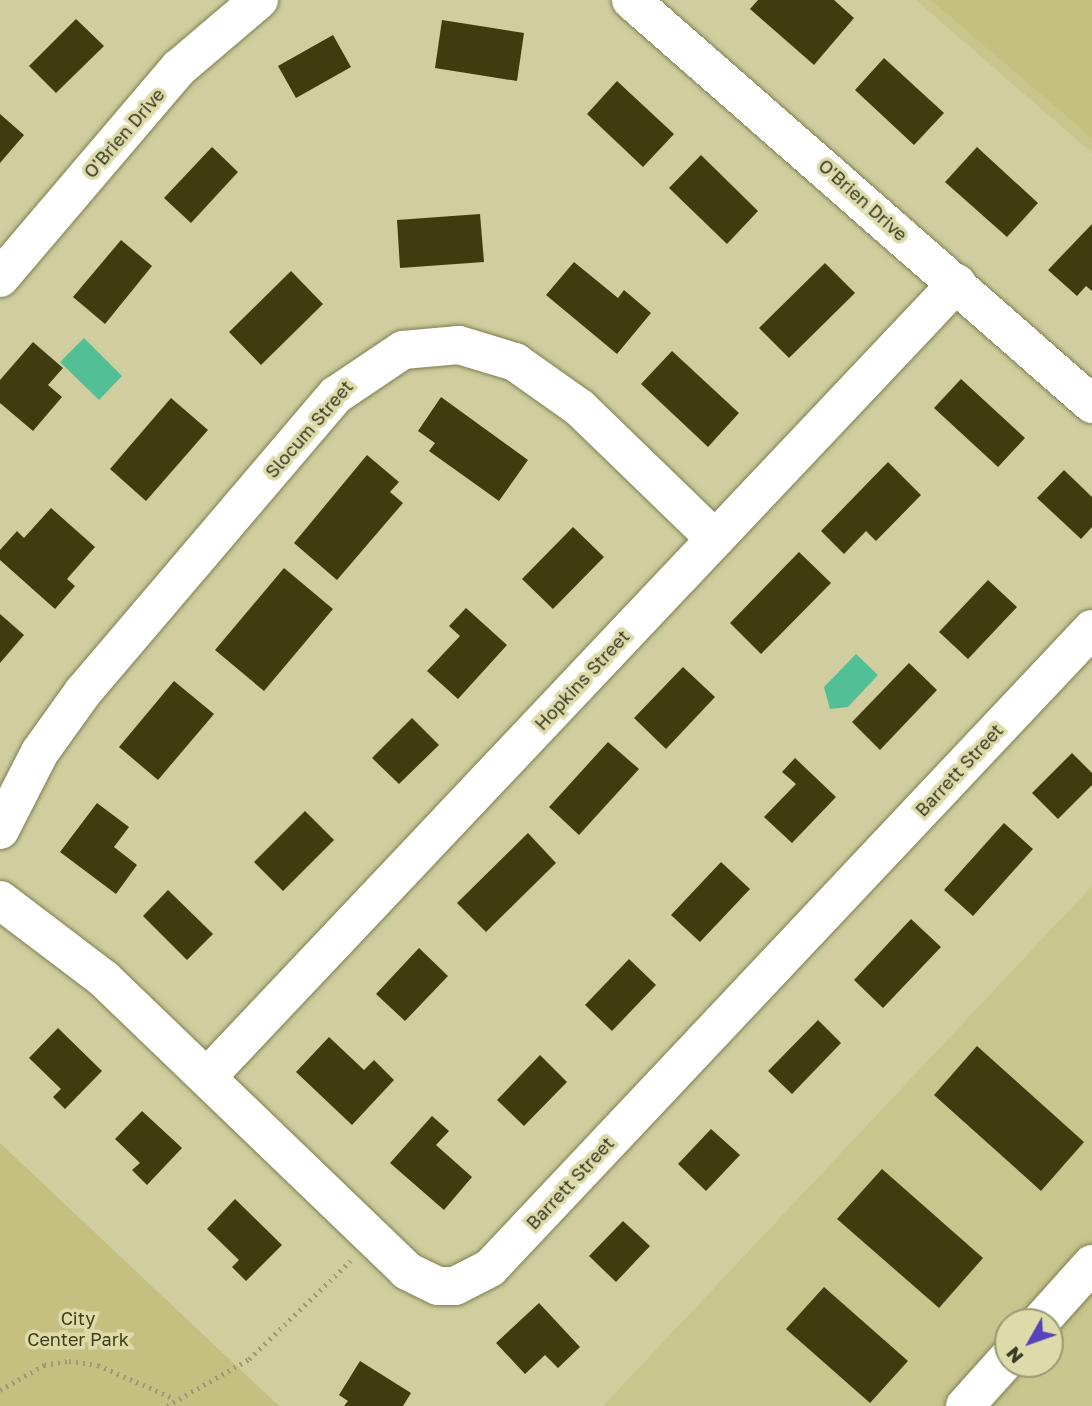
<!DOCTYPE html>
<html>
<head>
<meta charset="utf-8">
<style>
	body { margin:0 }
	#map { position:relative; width:1092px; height:1406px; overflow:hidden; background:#d0ce9e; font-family:"Golos Text",sans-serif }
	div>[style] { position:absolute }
	.built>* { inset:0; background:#c8c58d }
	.green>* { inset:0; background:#c4c180 }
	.water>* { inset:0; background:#53bf97 }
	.building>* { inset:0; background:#3f3c0f }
	.path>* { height:4.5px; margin-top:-2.25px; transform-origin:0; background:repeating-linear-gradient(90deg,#9d9b75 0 2px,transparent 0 7px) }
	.roads { filter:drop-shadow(0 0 2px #7f7d50) drop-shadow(0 0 2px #7f7d50) }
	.minor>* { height:38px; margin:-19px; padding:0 19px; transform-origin:19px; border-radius:19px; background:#fff }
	span { translate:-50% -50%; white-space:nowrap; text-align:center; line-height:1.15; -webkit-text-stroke:7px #dddbaa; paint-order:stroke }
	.street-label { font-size:18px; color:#393925 }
	.park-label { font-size:18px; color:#423f17 }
	.north { position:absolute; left:994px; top:1308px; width:70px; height:70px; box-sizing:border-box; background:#dddbaa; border:2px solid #9b9a75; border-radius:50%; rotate:230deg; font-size:19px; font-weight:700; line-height:28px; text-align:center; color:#393925 }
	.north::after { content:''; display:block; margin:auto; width:24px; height:32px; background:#5842ba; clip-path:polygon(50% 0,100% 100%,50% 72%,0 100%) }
</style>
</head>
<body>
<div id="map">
	<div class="built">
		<i style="clip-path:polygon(916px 0,1092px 0,1092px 153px)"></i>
		<i style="clip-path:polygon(evenodd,1092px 886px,1092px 1406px,603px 1406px,1092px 886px,1008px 1322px,1050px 1322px,1050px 1364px,1008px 1364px,1008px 1322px)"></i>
	</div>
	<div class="green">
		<i style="clip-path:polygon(931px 0,1092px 0,1092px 138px)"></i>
		<i style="clip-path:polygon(0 1143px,279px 1406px,0 1406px)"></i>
	</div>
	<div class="water">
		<i style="clip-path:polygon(84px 338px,122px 376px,99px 400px,60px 362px)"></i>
		<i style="clip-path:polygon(856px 654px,878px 675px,848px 707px,830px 709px,824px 687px)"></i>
	</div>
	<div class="building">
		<i style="clip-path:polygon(758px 0,834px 0,854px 18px,814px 65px,750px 9px)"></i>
		<i style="clip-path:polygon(76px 19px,104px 46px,56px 93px,29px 66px)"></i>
		<i style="clip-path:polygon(442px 20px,524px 33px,517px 81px,435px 68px)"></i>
		<i style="clip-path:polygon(333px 35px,351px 67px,296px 98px,278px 66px)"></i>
		<i style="clip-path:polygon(884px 58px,944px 113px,914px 145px,855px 90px)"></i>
		<i style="clip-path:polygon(617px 81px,674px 134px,643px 167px,587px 114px)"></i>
		<i style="clip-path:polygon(0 114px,24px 135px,0 163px)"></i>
		<i style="clip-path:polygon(212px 147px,238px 172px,191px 223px,164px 198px)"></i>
		<i style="clip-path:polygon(977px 147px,1038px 203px,1007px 237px,945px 182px)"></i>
		<i style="clip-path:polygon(701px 155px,758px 211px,727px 244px,669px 188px)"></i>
		<i style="clip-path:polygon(480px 214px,484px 262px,400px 268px,397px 220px)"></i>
		<i style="clip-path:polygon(1092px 224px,1092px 291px,1086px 286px,1077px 296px,1048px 270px)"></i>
		<i style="clip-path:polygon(121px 240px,152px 266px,105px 324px,73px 297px)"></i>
		<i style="clip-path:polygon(574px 262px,618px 298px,624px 290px,651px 313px,617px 354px,546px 295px)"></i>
		<i style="clip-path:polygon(825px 263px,855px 293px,789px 358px,759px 328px)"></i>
		<i style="clip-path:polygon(291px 271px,323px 304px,261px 365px,229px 332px)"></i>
		<i style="clip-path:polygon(33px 342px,63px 368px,48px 385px,62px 397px,33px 431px,0 403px,0 380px)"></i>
		<i style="clip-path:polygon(672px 351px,739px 413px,708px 447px,641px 384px)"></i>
		<i style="clip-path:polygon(961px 379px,1025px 438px,998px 467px,934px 408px)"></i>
		<i style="clip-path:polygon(441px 397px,528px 460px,499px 501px,429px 451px,435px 443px,418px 431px)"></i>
		<i style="clip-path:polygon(171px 398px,208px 430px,146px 501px,110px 469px)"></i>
		<i style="clip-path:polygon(367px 455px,399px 482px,390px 492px,403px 503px,337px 580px,294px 543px)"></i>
		<i style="clip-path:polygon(888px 462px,921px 495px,876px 541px,866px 531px,844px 554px,821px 531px)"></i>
		<i style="clip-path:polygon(1064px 470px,1092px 497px,1092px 527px,1081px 539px,1037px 498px)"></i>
		<i style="clip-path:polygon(51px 508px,95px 547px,67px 579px,75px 586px,55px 609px,0 560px,0 550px,17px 531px,24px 538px)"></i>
		<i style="clip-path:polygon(573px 527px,604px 557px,553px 609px,522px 579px)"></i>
		<i style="clip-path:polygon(799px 552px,831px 583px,761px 654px,730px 623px)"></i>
		<i style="clip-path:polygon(284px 568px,333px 609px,264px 691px,215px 650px)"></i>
		<i style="clip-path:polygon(988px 580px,1017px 607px,968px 659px,939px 632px)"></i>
		<i style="clip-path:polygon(466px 608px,507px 645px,458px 699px,427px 671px,460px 636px,449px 626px)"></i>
		<i style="clip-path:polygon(0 614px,24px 635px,0 663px)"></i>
		<i style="clip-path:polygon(909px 663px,937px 690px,880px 750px,852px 722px)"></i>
		<i style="clip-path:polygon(683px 667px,715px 697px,666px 749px,634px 718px)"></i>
		<i style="clip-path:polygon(174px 681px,214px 714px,158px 780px,119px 747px)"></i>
		<i style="clip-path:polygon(412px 718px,439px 745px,399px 784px,372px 758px)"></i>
		<i style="clip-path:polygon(608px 742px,639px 769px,579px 835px,549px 807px)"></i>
		<i style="clip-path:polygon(1072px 753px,1092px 773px,1092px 785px,1058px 819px,1032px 793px)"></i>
		<i style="clip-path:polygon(795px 758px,836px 797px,792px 843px,764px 817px,796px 784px,782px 772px)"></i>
		<i style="clip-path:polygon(97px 803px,129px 827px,114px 847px,137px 865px,116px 894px,60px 852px)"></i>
		<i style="clip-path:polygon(305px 811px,334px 840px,283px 891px,254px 862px)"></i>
		<i style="clip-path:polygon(1004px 823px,1033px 849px,973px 916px,944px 890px)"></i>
		<i style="clip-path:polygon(528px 833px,556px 863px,486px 932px,457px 903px)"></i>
		<i style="clip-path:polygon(721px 862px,750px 889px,700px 942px,671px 915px)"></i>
		<i style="clip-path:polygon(168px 890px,213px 934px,187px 960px,143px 916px)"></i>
		<i style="clip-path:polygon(911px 919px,941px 947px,883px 1008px,854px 980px)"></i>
		<i style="clip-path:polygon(419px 948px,448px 976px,405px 1021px,376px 994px)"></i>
		<i style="clip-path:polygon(629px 959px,656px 985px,612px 1031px,585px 1005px)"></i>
		<i style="clip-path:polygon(818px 1020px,841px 1043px,792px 1094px,768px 1071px)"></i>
		<i style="clip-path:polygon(58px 1028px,102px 1071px,65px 1109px,53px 1097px,61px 1089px,29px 1058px)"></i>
		<i style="clip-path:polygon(329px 1037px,364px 1070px,374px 1060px,394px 1080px,352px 1125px,296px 1072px)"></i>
		<i style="clip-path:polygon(977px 1046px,1084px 1142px,1041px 1191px,934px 1095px)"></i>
		<i style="clip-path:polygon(540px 1055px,567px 1082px,524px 1126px,497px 1100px)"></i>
		<i style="clip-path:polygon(142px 1111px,182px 1148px,147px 1185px,132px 1170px,140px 1163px,115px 1139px)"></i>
		<i style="clip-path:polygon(432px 1116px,449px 1131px,436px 1145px,472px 1177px,444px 1210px,390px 1163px)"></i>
		<i style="clip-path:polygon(711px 1129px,740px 1155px,706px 1191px,678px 1164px)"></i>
		<i style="clip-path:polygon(882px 1169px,983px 1258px,939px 1308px,837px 1219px)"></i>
		<i style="clip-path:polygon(235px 1199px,282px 1245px,246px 1281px,232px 1267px,239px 1260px,207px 1229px)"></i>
		<i style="clip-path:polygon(623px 1221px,650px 1246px,616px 1282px,589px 1256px)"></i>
		<i style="clip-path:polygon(824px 1287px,908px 1361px,870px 1403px,786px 1329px)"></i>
		<i style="clip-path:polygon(539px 1303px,580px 1347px,558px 1368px,545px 1355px,525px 1374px,496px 1343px)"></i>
		<i style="clip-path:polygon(360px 1361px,411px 1393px,403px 1406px,344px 1406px,348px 1401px,339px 1395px)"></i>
	</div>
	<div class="path">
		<i style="left:0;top:1390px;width:51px;rotate:-29.6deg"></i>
		<i style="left:44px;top:1365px;width:25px;rotate:-9deg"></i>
		<i style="left:69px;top:1361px;width:29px;rotate:8deg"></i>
		<i style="left:98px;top:1365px;width:84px;rotate:23.8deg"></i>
		<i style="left:167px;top:1406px;width:95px;rotate:-29.8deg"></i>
		<i style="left:249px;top:1359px;width:141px;rotate:-44.1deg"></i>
	</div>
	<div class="roads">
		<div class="minor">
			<i style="left:631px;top:0;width:613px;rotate:41.23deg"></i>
			<i style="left:0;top:278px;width:276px;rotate:-49.6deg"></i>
			<i style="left:179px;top:68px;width:105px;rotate:-40.4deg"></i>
			<i style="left:0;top:830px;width:88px;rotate:-62.9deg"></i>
			<i style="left:40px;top:752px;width:74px;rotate:-54.4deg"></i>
			<i style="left:83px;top:692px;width:390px;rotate:-49.6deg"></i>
			<i style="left:336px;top:395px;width:81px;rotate:-33.9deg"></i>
			<i style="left:403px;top:350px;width:56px;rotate:-5.1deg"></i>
			<i style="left:459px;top:345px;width:59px;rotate:16.9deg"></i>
			<i style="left:515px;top:362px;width:80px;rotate:35.3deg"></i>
			<i style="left:580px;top:408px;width:188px;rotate:44.1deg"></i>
			<i style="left:0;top:900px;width:131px;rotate:37.2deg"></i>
			<i style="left:104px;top:979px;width:421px;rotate:43.9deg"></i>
			<i style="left:407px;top:1271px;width:34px;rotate:26deg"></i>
			<i style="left:438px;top:1286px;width:17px"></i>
			<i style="left:455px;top:1286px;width:39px;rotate:-27deg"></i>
			<i style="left:490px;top:1268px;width:878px;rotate:-46.71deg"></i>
			<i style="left:207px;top:1077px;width:1092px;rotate:-46.63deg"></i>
			<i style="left:1040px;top:1322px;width:78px;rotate:-48.1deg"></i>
			<i style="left:965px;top:1406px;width:64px;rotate:-48.1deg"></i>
		</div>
	</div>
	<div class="street-label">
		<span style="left:124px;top:133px;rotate:-49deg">O'Brien Drive</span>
		<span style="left:863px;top:200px;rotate:42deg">O'Brien Drive</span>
		<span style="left:309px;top:429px;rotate:-49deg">Slocum Street</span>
		<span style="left:582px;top:680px;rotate:-47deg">Hopkins Street</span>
		<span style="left:959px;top:770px;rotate:-47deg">Barrett Street</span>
		<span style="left:570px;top:1183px;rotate:-47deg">Barrett Street</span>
	</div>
	<div class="park-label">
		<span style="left:78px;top:1329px">City<br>Center Park</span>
	</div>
	<div class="north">N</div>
</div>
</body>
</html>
